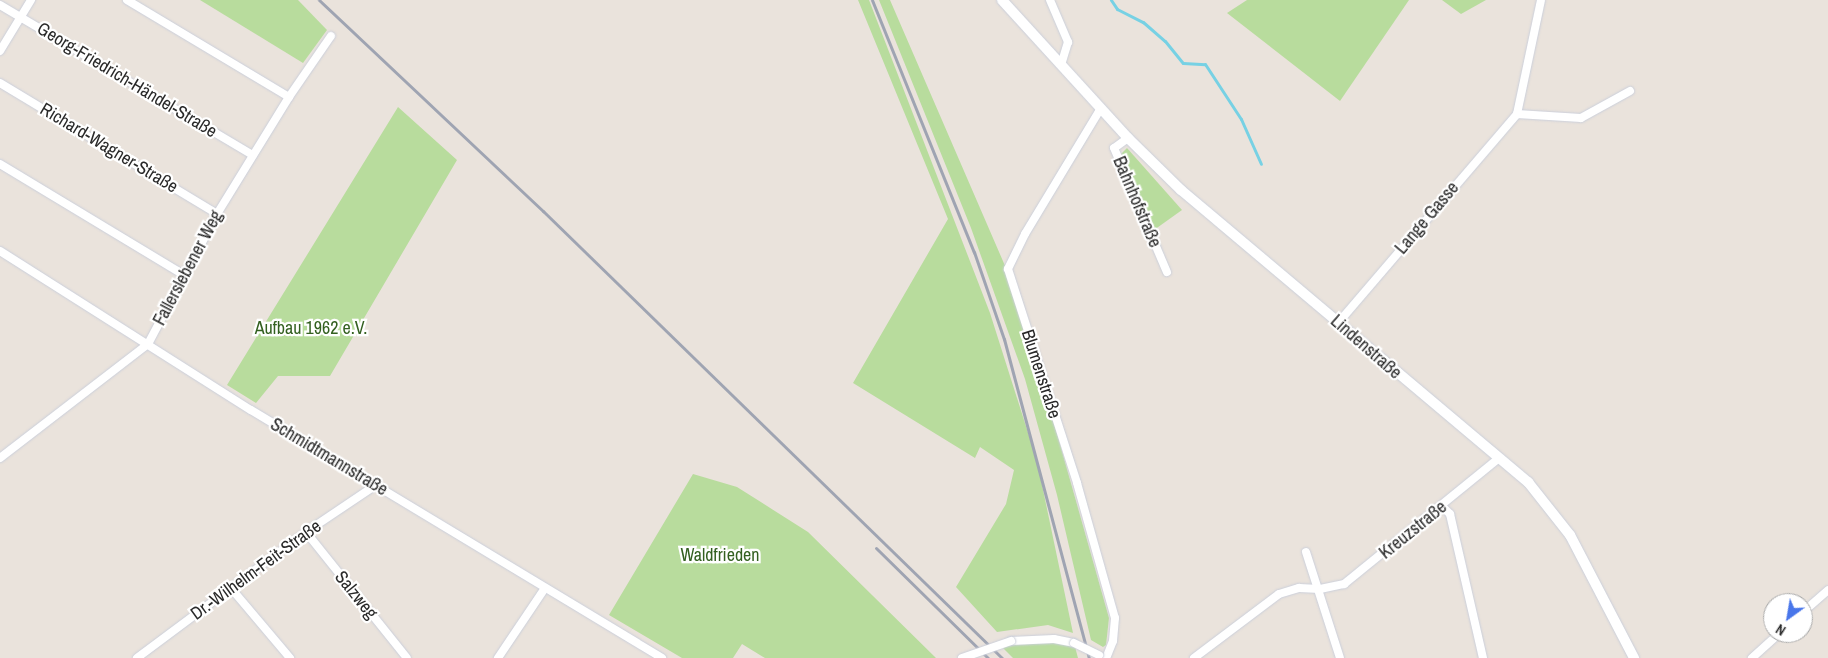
<!DOCTYPE html>
<html>
<head>
<meta charset="utf-8">
<style>
	body { margin:0 }
	#map { position:relative; width:1828px; height:658px; overflow:hidden; background:#eae3dc; font-family:"Archivo Narrow",sans-serif }
	div>[style] { position:absolute }
	.green>* { inset:0; background:#b8dc9d }
	.stream>* { height:3px; margin:-1.5px; padding:0 1.5px; transform-origin:1.5px; border-radius:1.5px; background:#77d1e4 }
	.roads { filter:drop-shadow(0 0 1px #cbcfda) drop-shadow(0 0 1px #cbcfda) }
	.minor>* { height:8px; margin:-4px; padding:0 4px; transform-origin:4px; border-radius:4px; background:#fff }
	.tertiary>* { height:10px; margin:-5px; padding:0 5px; transform-origin:5px; border-radius:5px; background:#fff }
	.rail>* { height:3px; margin:-1.5px; padding:0 1.5px; transform-origin:1.5px; border-radius:1.5px; background:#9fa4b2 }
	.bridges { filter:drop-shadow(0 0 1px #cbcfda) drop-shadow(0 0 1px #cbcfda) }
	.minor-bridge>* { height:8px; margin:-4px; padding:0 4px; transform-origin:4px; border-radius:4px; background:#fff }
	span { translate:-50% -50%; white-space:nowrap; text-align:center; line-height:1.15; -webkit-text-stroke:4.5px #fff; paint-order:stroke }
	.street-label { font-size:18px; color:#292929 }
	.park-label { font-size:18px; color:#336020 }
	.north { position:absolute; left:1763px; top:593px; width:50px; height:50px; box-sizing:border-box; background:#fff; border:1px solid #a9a9a9; border-radius:50%; rotate:212deg; font-size:14px; font-weight:700; line-height:20px; text-align:center; color:#292929 }
	.north::after { content:''; display:block; margin:auto; width:18px; height:22px; background:#4976ea; clip-path:polygon(50% 0,100% 100%,50% 72%,0 100%) }
</style>
</head>
<body>
<div id="map">
	<div class="green">
		<i style="clip-path:polygon(200px 0,298px 0,327px 30px,303px 63px)"></i>
		<i style="clip-path:polygon(858px 0,869px 0,990px 313px,1037px 461px,1073px 633px,1048px 625px,997px 632px,956px 587px,1006px 504px,1014px 470px,980px 447px,975px 458px,853px 383px,948px 219px)"></i>
		<i style="clip-path:polygon(879px 0,890px 0,1009px 275px,1034px 352px,1109px 618px,1106px 645px,1103px 647px,1091px 640px,1057px 495px,1025px 379px,971px 228px)"></i>
		<i style="clip-path:polygon(1247px 0,1409px 0,1340px 101px,1227px 13px)"></i>
		<i style="clip-path:polygon(1442px 0,1486px 0,1461px 14px)"></i>
		<i style="clip-path:polygon(398px 107px,457px 160px,330px 376px,278px 376px,256px 403px,227px 385px)"></i>
		<i style="clip-path:polygon(1127px 148px,1182px 210px,1154px 230px,1121px 154px)"></i>
		<i style="clip-path:polygon(693px 474px,737px 487px,808px 532px,936px 658px,765px 658px,742px 644px,733px 658px,682px 658px,609px 615px)"></i>
		<i style="clip-path:polygon(1011px 641px,1074px 643px,1078px 658px,1013px 658px,1000px 645px)"></i>
	</div>
	<div class="stream">
		<i style="left:1111px;top:0;width:11px;rotate:56deg"></i>
		<i style="left:1117px;top:9px;width:29px;rotate:27deg"></i>
		<i style="left:1143px;top:22px;width:29px;rotate:41deg"></i>
		<i style="left:1165px;top:41px;width:28px;rotate:51deg"></i>
		<i style="left:1183px;top:63px;width:22px;rotate:3deg"></i>
		<i style="left:1205px;top:64px;width:66px;rotate:56.8deg"></i>
		<i style="left:1241px;top:119px;width:49px;rotate:66deg"></i>
	</div>
	<div class="roads">
		<div class="minor">
			<i style="left:127px;top:0;width:189px;rotate:30.9deg"></i>
			<i style="left:1050px;top:0;width:46px;rotate:66.8deg"></i>
			<i style="left:1068px;top:42px;width:21px;rotate:107deg"></i>
			<i style="left:0;top:5px;width:294px;rotate:30.7deg"></i>
			<i style="left:0;top:51px;width:60px;rotate:-58.7deg"></i>
			<i style="left:0;top:83px;width:253px;rotate:31.1deg"></i>
			<i style="left:1101px;top:108px;width:147px;rotate:121.1deg"></i>
			<i style="left:1025px;top:234px;width:39px;rotate:116deg"></i>
			<i style="left:1008px;top:269px;width:225px;rotate:72.1deg"></i>
			<i style="left:1077px;top:483px;width:140px;rotate:74.3deg"></i>
			<i style="left:1115px;top:618px;width:23px;rotate:95deg"></i>
			<i style="left:1113px;top:641px;width:18px;rotate:112deg"></i>
			<i style="left:1517px;top:114px;width:64px;rotate:3.6deg"></i>
			<i style="left:1581px;top:118px;width:56px;rotate:-28.9deg"></i>
			<i style="left:1128px;top:138px;width:17px;rotate:144deg"></i>
			<i style="left:1114px;top:148px;width:135px;rotate:66.9deg"></i>
			<i style="left:0;top:164px;width:213px;rotate:31.1deg"></i>
			<i style="left:0;top:251px;width:297px;rotate:32.4deg"></i>
			<i style="left:251px;top:410px;width:480px;rotate:31.1deg"></i>
			<i style="left:1338px;top:323px;width:275px;rotate:-49.4deg"></i>
			<i style="left:1517px;top:114px;width:116px;rotate:-78.1deg"></i>
			<i style="left:0;top:458px;width:187px;rotate:-37.6deg"></i>
			<i style="left:148px;top:344px;width:147px;rotate:-62deg"></i>
			<i style="left:217px;top:214px;width:137px;rotate:-58.4deg"></i>
			<i style="left:289px;top:97px;width:74px;rotate:-55.5deg"></i>
			<i style="left:1443px;top:507px;width:10px;rotate:45deg"></i>
			<i style="left:1450px;top:514px;width:148px;rotate:77.1deg"></i>
			<i style="left:306px;top:532px;width:161px;rotate:51.3deg"></i>
			<i style="left:1306px;top:552px;width:111px;rotate:72.2deg"></i>
			<i style="left:230px;top:587px;width:93px;rotate:49.8deg"></i>
			<i style="left:1803px;top:612px;width:33px;rotate:-41deg"></i>
			<i style="left:1011px;top:641px;width:43px;rotate:-2.7deg"></i>
			<i style="left:1054px;top:639px;width:20px;rotate:11deg"></i>
			<i style="left:137px;top:658px;width:211px;rotate:-36.7deg"></i>
			<i style="left:306px;top:532px;width:84px;rotate:-33.9deg"></i>
			<i style="left:498px;top:658px;width:84px;rotate:-56.1deg"></i>
			<i style="left:1194px;top:658px;width:106px;rotate:-37deg"></i>
			<i style="left:1279px;top:594px;width:21px;rotate:-17deg"></i>
			<i style="left:1299px;top:588px;width:21px;rotate:3deg"></i>
			<i style="left:1320px;top:589px;width:25px;rotate:-12deg"></i>
			<i style="left:1344px;top:584px;width:200px;rotate:-39.1deg"></i>
			<i style="left:1752px;top:658px;width:38px;rotate:-42deg"></i>
		</div>
		<div class="tertiary">
			<i style="left:1002px;top:0;width:187px;rotate:47.6deg"></i>
			<i style="left:1128px;top:138px;width:74px;rotate:44.5deg"></i>
			<i style="left:1181px;top:190px;width:454px;rotate:40.1deg"></i>
			<i style="left:1528px;top:482px;width:68px;rotate:51.6deg"></i>
			<i style="left:1570px;top:535px;width:139px;rotate:62.5deg"></i>
		</div>
	</div>
	<div class="rail">
		<i style="left:319px;top:0;width:308px;rotate:43.3deg"></i>
		<i style="left:543px;top:211px;width:641px;rotate:44.24deg"></i>
		<i style="left:872px;top:0;width:272px;rotate:68deg"></i>
		<i style="left:974px;top:252px;width:92px;rotate:71deg"></i>
		<i style="left:1004px;top:339px;width:330px;rotate:75.1deg"></i>
		<i style="left:876px;top:548px;width:157px;rotate:44.5deg"></i>
	</div>
	<div class="bridges">
		<div class="minor-bridge">
			<i style="left:1074px;top:643px;width:28px;rotate:26deg"></i>
			<i style="left:962px;top:658px;width:52px;rotate:-19.1deg"></i>
		</div>
	</div>
	<div class="street-label">
		<span style="left:127px;top:80px;rotate:31deg">Georg-Friedrich-Händel-Straße</span>
		<span style="left:109px;top:148px;rotate:31deg">Richard-Wagner-Straße</span>
		<span style="left:1137px;top:202px;rotate:67deg">Bahnhofstraße</span>
		<span style="left:1427px;top:218px;rotate:-50deg">Lange Gasse</span>
		<span style="left:188px;top:268px;rotate:-62deg">Fallerslebener Weg</span>
		<span style="left:1366px;top:347px;rotate:41deg">Lindenstraße</span>
		<span style="left:1041px;top:374px;rotate:72deg">Blumenstraße</span>
		<span style="left:329px;top:457px;rotate:31deg">Schmidtmannstraße</span>
		<span style="left:1413px;top:530px;rotate:-39deg">Kreuzstraße</span>
		<span style="left:256px;top:570px;rotate:-36deg">Dr.-Wilhelm-Feit-Straße</span>
		<span style="left:356px;top:595px;rotate:51deg">Salzweg</span>
	</div>
	<div class="park-label">
		<span style="left:311px;top:328px">Aufbau 1962 e.V.</span>
		<span style="left:720px;top:555px">Waldfrieden</span>
	</div>
	<div class="north">N</div>
</div>
</body>
</html>
